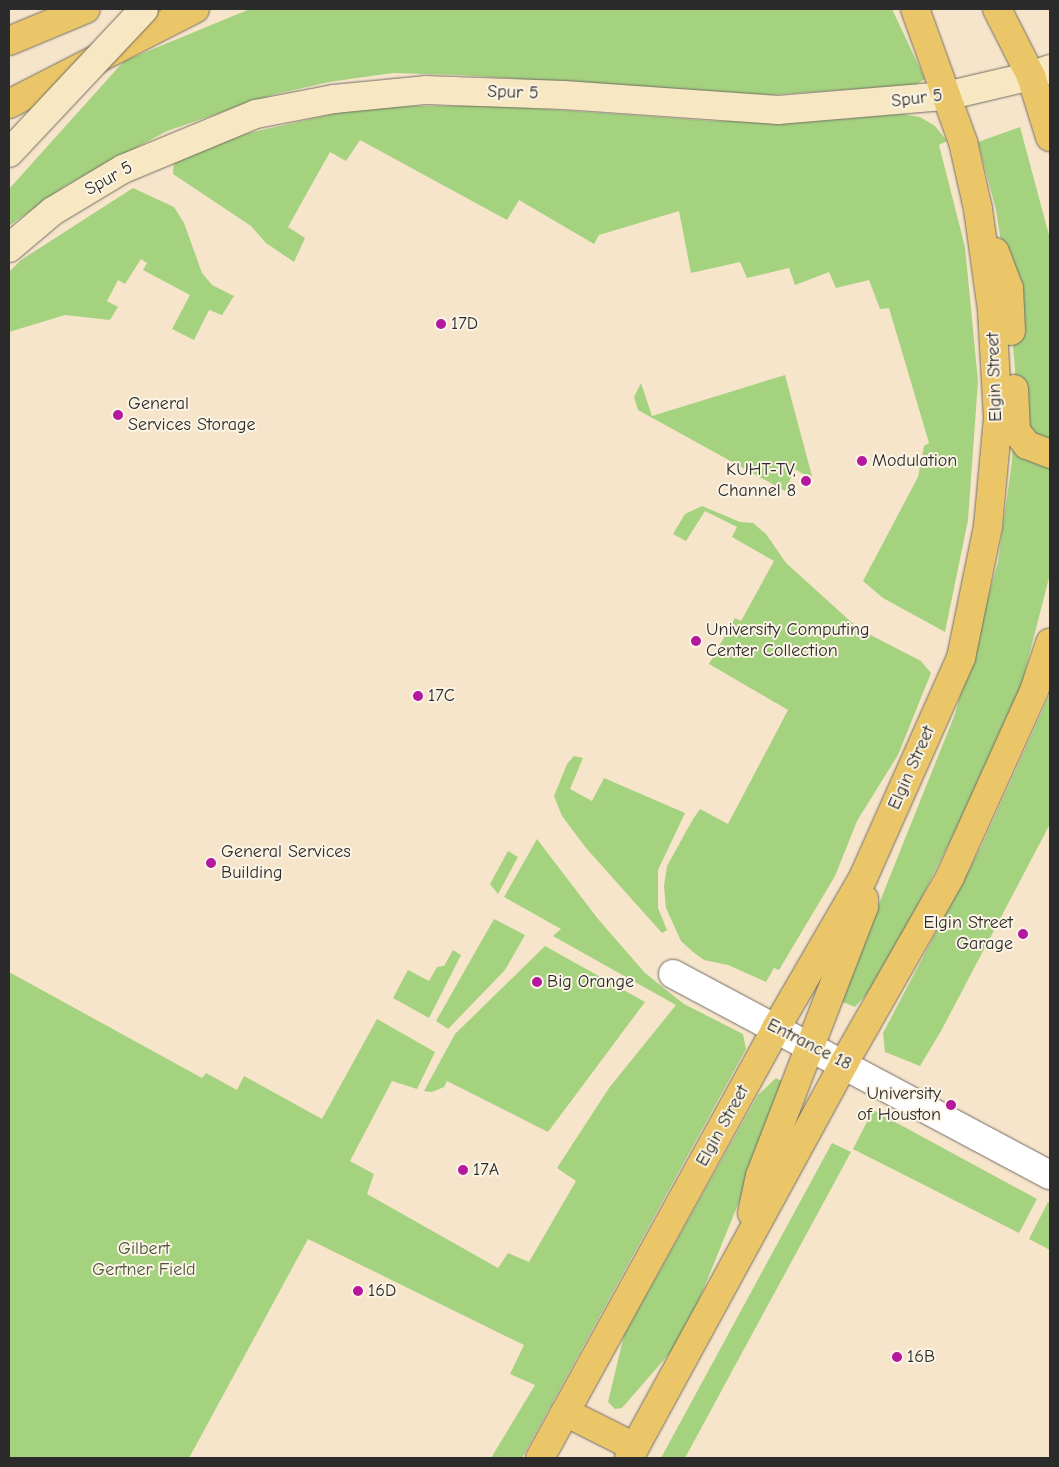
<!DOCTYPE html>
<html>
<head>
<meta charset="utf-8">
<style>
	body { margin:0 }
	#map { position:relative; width:1059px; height:1467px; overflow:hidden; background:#f6e5cb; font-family:"Comic Neue",sans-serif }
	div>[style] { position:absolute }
	.green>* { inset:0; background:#a5d27f }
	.roads { filter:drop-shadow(0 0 1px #726c63) drop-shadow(0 0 1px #726c63) }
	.tertiary>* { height:28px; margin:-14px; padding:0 14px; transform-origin:14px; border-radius:14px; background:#fff }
	.secondary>* { height:28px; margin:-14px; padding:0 14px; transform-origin:14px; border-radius:14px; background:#f7e8c3 }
	.primary>* { height:28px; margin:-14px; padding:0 14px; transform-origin:14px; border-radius:14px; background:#ebc669 }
	.motorway>* { height:28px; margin:-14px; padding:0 14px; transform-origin:14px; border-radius:14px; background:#ebc669 }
	.bridges { filter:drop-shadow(0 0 1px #726c63) drop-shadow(0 0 1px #726c63) }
	.secondary-bridge>* { height:28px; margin:-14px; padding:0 14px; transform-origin:14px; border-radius:14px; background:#f7e8c3 }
	.dots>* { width:14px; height:14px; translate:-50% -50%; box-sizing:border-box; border:2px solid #fcf5e5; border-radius:50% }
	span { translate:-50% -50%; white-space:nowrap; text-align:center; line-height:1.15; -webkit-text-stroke:4px #fcf5e5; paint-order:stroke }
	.street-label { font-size:18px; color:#2b2b2b }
	.poi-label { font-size:18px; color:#2b2b2b }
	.left { translate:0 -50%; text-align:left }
	.right { translate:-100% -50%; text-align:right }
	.park-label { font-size:18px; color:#4a5540 }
	.frame { position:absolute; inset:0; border:10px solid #2b2b2b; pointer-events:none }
</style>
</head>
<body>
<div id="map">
	<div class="green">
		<i style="clip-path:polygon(250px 9px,892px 9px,925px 79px,915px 85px,769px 95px,459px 75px,393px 73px,329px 82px,272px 95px,167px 131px,65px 186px,9px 226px,9px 189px,124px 61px)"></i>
		<i style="clip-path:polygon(416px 106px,500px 106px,714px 121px,826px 120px,902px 114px,920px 117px,935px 126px,947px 141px,939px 145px,965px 247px,978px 381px,968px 520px,945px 632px,883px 598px,863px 581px,918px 477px,924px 446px,929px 443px,889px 308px,880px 309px,869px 280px,836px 288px,829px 272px,795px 285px,789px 268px,747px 278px,740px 262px,691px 273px,679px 211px,599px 235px,594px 244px,519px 200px,507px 220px,360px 140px,346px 161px,330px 152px,288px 227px,305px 238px,294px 262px,266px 243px,251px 226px,173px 174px,174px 159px,249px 133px,360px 108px)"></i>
		<i style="clip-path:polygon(1020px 127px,1050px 239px,1050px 574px,1020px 691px,983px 776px,906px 928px,869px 991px,855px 1007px,840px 1001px,955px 714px,998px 562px,1012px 461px,1015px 369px,1007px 280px,996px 210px,978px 142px)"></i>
		<i style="clip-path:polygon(133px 188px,174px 207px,184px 223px,202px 273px,212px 285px,234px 296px,222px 315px,209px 310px,194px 340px,172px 329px,190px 295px,143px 270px,147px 263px,141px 259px,125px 284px,118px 280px,107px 301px,118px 307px,110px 320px,65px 315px,9px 332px,9px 272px,21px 260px)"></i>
		<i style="clip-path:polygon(785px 375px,813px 480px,795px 469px,785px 491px,638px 410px,634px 397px,641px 383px,652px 416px)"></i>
		<i style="clip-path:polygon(702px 506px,740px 522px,753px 523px,766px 534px,786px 563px,859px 629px,921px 661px,931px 673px,898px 755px,857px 821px,835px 876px,779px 970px,774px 968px,766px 982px,728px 965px,704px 960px,693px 952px,681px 941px,666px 908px,664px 886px,667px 866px,693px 819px,700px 809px,728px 824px,788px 710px,709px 664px,735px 618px,741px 621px,774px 561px,732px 537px,737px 527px,705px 511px,686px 541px,673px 534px,685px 514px)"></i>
		<i style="clip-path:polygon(1050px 694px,1050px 824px,941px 1031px,920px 1066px,885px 1052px,883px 1033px,981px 847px)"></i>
		<i style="clip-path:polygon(574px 756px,583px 758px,570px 789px,592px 801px,604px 778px,685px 813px,658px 870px,658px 908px,667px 930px,662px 933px,586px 848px,562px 816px,554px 796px,567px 764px)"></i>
		<i style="clip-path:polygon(537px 839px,598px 919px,645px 973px,684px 1004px,743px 1034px,746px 1049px,522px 1458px,491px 1458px,535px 1385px,510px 1374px,524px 1345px,308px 1239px,189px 1458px,9px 1458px,9px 972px,202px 1078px,206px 1073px,237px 1090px,244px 1076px,322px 1119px,377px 1019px,435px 1052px,417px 1089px,392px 1081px,350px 1161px,374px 1174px,367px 1194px,498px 1268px,508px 1253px,529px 1262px,576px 1181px,557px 1168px,609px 1088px,676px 1005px,553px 936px,561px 929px,504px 897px)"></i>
		<i style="clip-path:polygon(508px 851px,518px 857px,498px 894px,490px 884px)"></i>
		<i style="clip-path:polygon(494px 919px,525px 935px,505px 970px,448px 1029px,436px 1021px)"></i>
		<i style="clip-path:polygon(545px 946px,645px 1002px,548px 1132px,447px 1081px,444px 1087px,432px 1092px,424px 1091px,455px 1034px)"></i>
		<i style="clip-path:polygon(453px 950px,461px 955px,429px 1018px,393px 998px,408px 970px,429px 981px,437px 967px,444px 966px)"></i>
		<i style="clip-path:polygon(776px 1078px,787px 1084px,697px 1305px,676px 1346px,622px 1408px,615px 1409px,608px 1402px,624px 1335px,758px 1095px)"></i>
		<i style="clip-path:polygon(873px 1110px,1037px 1199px,1019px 1233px,853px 1149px)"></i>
		<i style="clip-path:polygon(832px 1143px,851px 1152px,685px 1458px,661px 1458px)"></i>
		<i style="clip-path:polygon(1048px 1202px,1050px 1203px,1050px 1250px,1029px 1239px)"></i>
	</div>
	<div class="roads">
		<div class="tertiary">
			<i style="left:673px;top:974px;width:427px;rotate:28.1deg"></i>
		</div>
		<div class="secondary">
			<i style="left:9px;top:248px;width:57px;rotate:-40.1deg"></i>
			<i style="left:53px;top:211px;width:82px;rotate:-31deg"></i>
			<i style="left:123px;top:169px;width:144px;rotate:-22.5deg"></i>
			<i style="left:256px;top:114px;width:79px;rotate:-10.9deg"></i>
			<i style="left:334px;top:99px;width:91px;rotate:-5.6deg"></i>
			<i style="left:425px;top:90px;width:139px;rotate:2.1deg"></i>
			<i style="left:564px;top:95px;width:215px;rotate:4deg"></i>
			<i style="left:778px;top:110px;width:169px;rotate:-4.8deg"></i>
			<i style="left:946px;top:96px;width:87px;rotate:-13.2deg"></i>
			<i style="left:1031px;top:76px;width:20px;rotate:-20deg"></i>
		</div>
		<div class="primary">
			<i style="left:997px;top:9px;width:75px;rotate:63.1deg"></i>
			<i style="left:1031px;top:76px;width:64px;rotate:72.7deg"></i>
			<i style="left:995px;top:252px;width:39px;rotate:69deg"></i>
			<i style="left:1009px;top:288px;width:43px;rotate:87.3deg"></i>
			<i style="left:1014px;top:389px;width:42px;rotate:87.3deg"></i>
			<i style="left:1016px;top:431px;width:18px;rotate:52deg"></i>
			<i style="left:1027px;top:445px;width:25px;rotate:21deg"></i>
			<i style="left:752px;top:1213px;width:38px;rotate:-78deg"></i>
			<i style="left:760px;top:1176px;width:288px;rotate:-68.9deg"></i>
			<i style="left:864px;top:907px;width:8px;rotate:-90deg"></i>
			<i style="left:565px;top:1412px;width:78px;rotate:26.6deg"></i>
			<i style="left:540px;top:1458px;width:491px;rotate:-61.2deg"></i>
			<i style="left:776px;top:1028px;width:173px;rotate:-59.9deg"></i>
			<i style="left:863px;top:878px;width:241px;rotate:-66deg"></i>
			<i style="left:961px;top:658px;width:135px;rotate:-78.4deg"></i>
			<i style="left:988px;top:526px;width:108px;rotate:-84.7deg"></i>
			<i style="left:998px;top:418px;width:108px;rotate:-93.2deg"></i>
			<i style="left:992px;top:310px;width:102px;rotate:-97.9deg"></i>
			<i style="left:978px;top:209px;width:69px;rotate:-102.6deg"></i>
			<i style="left:963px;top:142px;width:141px;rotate:-109.8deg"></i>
			<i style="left:629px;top:1458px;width:450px;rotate:-61.4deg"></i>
			<i style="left:844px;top:1063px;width:214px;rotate:-60.3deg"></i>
			<i style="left:950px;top:877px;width:204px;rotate:-65.7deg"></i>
			<i style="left:1034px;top:691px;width:51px;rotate:-71.6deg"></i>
		</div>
		<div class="motorway">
			<i style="left:9px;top:41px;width:83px;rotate:-22.6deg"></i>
			<i style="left:9px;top:104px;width:209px;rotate:-27.1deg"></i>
		</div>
	</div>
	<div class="bridges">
		<div class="secondary-bridge">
			<i style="left:9px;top:153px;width:197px;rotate:-46.8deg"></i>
		</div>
	</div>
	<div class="dots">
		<i style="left:441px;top:324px;background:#b5179e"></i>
		<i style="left:118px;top:415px;background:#b5179e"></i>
		<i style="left:862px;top:461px;background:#b5179e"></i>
		<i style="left:806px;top:481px;background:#b5179e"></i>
		<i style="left:696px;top:641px;background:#b5179e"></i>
		<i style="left:418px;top:696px;background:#b5179e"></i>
		<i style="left:211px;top:863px;background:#b5179e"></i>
		<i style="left:1023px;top:934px;background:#b5179e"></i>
		<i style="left:537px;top:982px;background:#b5179e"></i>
		<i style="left:951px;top:1105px;background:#b5179e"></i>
		<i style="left:463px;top:1170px;background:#b5179e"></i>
		<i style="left:358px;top:1291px;background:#b5179e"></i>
		<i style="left:897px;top:1357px;background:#b5179e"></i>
	</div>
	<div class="street-label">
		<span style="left:513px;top:93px;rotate:2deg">Spur 5</span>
		<span style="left:917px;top:99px;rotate:-7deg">Spur 5</span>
		<span style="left:109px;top:179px;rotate:-29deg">Spur 5</span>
		<span style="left:995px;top:377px;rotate:-92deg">Elgin Street</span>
		<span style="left:912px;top:768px;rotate:-66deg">Elgin Street</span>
		<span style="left:809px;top:1045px;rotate:27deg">Entrance 18</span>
		<span style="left:723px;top:1126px;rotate:-61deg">Elgin Street</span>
	</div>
	<div class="poi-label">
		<span class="left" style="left:451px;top:324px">17D</span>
		<span class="left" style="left:128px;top:415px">General<br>Services Storage</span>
		<span class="left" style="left:872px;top:461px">Modulation</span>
		<span class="right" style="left:796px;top:481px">KUHT-TV,<br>Channel 8</span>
		<span class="left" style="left:706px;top:641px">University Computing<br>Center Collection</span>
		<span class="left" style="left:428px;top:696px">17C</span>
		<span class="left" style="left:221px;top:863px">General Services<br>Building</span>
		<span class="right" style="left:1013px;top:934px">Elgin Street<br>Garage</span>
		<span class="left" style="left:547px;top:982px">Big Orange</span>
		<span class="right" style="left:941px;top:1105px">University<br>of Houston</span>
		<span class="left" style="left:473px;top:1170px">17A</span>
		<span class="left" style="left:368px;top:1291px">16D</span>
		<span class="left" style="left:907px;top:1357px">16B</span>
	</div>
	<div class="park-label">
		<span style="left:144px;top:1260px">Gilbert<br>Gertner Field</span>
	</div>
	<div class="frame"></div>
</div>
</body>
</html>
